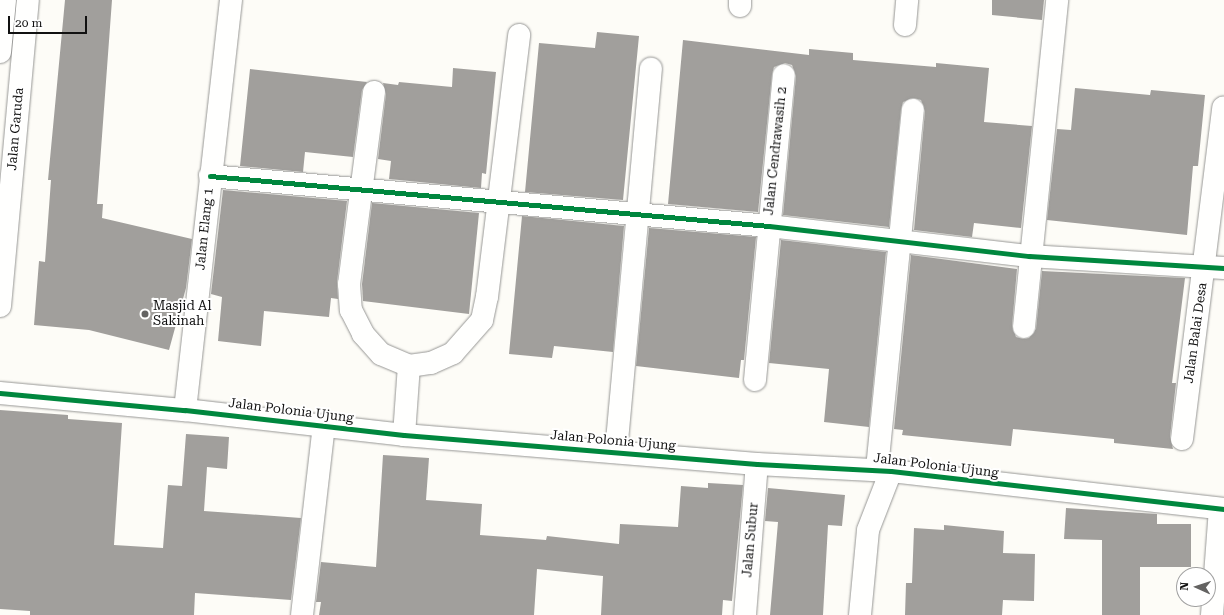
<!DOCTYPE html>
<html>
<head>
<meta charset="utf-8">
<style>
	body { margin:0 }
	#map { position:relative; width:1224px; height:615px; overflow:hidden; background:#fdfcf7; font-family:"Roboto Serif",serif }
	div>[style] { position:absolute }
	.building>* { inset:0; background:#a19f9c }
	.roads { filter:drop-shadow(0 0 1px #979795) drop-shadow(0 0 1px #979795) }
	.minor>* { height:22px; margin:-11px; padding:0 11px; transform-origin:11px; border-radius:11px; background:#fffffe }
	.cycleway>* { height:5px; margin:-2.5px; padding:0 2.5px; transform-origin:2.5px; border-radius:2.5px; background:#00873e }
	.dots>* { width:11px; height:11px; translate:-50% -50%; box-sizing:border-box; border:2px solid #fff; border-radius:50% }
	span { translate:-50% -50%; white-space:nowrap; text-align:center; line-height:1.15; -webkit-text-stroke:4px #fff; paint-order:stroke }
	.street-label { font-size:13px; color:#111 }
	.poi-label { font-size:13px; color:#111 }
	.left { translate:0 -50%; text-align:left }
	.north { position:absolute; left:1176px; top:567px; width:40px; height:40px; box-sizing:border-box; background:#fff; border:1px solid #a0a0a0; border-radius:50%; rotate:273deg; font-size:11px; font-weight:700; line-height:16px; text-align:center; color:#111 }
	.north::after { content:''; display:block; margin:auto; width:14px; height:18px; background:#646362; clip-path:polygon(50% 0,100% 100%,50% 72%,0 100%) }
	.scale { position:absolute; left:8px; top:16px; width:79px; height:18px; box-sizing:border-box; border:2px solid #111; border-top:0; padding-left:5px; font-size:12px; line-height:14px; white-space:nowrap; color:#111; -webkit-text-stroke:3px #fff; paint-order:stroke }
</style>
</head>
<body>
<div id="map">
	<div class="building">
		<i style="clip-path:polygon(65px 0,112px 0,97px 204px,103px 204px,102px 218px,192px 239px,186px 288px,169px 350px,89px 330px,34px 325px,39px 261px,45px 262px,51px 180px,48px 180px)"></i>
		<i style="clip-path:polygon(992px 0,1044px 0,1042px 20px,992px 15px)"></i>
		<i style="clip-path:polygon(597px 32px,639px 36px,623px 200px,525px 192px,539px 43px,595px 48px)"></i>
		<i style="clip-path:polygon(683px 40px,809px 55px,809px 49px,853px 53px,853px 60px,936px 67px,936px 63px,989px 68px,984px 122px,1032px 126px,1021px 228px,974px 223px,972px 237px,914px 230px,925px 111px,921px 100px,914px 98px,903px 102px,901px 109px,889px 227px,783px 215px,796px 76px,792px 65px,785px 63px,774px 67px,772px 74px,758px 212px,668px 204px)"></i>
		<i style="clip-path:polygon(453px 68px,496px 72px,486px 174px,482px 173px,481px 188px,389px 179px,391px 161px,378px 159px,386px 94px,383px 83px,398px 85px,399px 82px,452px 87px)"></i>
		<i style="clip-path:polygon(250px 69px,367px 82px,362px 90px,353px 157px,305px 152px,303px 172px,240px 166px)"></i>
		<i style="clip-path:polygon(1075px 88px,1150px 95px,1151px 90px,1205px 95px,1198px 166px,1193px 166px,1187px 235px,1047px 220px,1057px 129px,1071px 130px)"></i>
		<i style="clip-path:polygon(223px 190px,347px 201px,337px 282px,338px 299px,331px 298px,329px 317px,264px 311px,261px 346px,218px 341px,222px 297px,211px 294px)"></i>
		<i style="clip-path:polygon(372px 203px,479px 213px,469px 314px,363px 301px,362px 284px)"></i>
		<i style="clip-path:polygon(522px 216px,624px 226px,613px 352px,554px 346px,552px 358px,509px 354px)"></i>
		<i style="clip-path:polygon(649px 228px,756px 237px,744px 360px,741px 360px,739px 378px,636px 366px)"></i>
		<i style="clip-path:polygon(781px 240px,886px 252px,869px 427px,824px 422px,829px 369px,769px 363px)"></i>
		<i style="clip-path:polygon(911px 255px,1017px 269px,1012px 326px,1016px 337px,1023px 339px,1029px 338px,1036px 329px,1042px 271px,1185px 278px,1172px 383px,1176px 383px,1170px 437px,1173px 449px,1114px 443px,1114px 439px,1013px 429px,1011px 446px,902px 435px,903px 430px,894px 429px)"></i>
		<i style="clip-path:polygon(0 410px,68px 415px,68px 419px,122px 423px,114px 545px,163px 548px,168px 485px,182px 486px,186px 434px,229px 437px,227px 469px,207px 467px,204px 511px,301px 518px,291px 600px,195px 593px,194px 615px,30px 615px,30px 611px,0 609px)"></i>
		<i style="clip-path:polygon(383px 455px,429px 458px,426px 500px,482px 504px,480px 535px,546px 540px,547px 536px,619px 544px,620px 524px,678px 527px,681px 486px,708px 488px,708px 483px,743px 485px,732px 601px,723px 600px,722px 615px,601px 615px,603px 576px,537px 569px,534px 615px,319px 615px,321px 602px,316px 602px,321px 562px,376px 567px)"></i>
		<i style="clip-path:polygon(768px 488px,845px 495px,842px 526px,828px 525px,823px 615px,770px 615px,778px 522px,765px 521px)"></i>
		<i style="clip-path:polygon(1066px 508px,1157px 514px,1157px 524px,1191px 524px,1191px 567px,1140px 567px,1140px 615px,1102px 615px,1102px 540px,1064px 539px)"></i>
		<i style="clip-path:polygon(944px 525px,1004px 531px,1003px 553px,1035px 554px,1034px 601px,1003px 600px,1002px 615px,905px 615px,906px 583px,912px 583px,914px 528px,944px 530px)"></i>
	</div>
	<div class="roads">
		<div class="minor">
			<i style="left:740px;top:6px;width:6px;rotate:-90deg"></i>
			<i style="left:905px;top:25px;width:25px;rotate:-85deg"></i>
			<i style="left:0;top:52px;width:52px;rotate:-84.5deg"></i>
			<i style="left:374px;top:92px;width:194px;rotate:97.4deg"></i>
			<i style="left:349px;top:284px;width:26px;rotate:86deg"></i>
			<i style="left:351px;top:310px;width:27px;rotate:63deg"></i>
			<i style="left:363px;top:334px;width:27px;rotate:48deg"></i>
			<i style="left:381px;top:354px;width:30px;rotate:23deg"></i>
			<i style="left:409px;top:366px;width:22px;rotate:-8deg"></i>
			<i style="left:431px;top:363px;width:24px;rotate:-24deg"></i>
			<i style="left:453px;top:353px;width:44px;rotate:-48.7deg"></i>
			<i style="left:482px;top:320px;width:24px;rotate:-78deg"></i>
			<i style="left:487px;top:297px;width:264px;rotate:-83deg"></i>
			<i style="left:210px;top:176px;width:561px;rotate:5.11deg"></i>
			<i style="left:769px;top:226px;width:262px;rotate:6.6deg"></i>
			<i style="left:1029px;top:256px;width:195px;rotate:3.5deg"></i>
			<i style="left:0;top:306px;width:307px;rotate:-84.8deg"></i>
			<i style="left:1024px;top:327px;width:329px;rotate:-84.2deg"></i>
			<i style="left:755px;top:380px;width:306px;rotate:-84.6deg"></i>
			<i style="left:0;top:393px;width:186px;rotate:5.3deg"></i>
			<i style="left:185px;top:410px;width:220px;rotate:6.5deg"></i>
			<i style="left:404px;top:435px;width:354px;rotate:4.7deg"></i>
			<i style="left:757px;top:464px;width:134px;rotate:3deg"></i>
			<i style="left:891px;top:471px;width:335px;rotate:6.5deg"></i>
			<i style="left:185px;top:410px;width:413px;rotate:-83.6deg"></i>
			<i style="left:404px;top:435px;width:69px;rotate:-85.9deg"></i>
			<i style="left:1182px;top:439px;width:334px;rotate:-82.9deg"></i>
			<i style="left:616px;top:452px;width:385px;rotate:-84.8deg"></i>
			<i style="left:877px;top:469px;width:361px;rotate:-84.3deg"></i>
			<i style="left:302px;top:615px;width:190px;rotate:-83.4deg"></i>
			<i style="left:745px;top:615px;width:151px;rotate:-85.5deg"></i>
			<i style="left:860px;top:615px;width:85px;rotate:-84.6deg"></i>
			<i style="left:868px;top:530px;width:63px;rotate:-68.7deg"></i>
			<i style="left:1212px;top:615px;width:106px;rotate:-85.7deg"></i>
		</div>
	</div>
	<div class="cycleway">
		<i style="left:210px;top:176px;width:561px;rotate:5.11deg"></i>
		<i style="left:769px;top:226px;width:262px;rotate:6.6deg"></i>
		<i style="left:1029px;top:256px;width:195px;rotate:3.5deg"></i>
		<i style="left:0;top:393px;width:186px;rotate:5.3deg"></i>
		<i style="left:185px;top:410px;width:220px;rotate:6.5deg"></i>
		<i style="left:404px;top:435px;width:354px;rotate:4.7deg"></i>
		<i style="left:757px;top:464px;width:134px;rotate:3deg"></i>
		<i style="left:891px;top:471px;width:335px;rotate:6.5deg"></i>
	</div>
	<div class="dots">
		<i style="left:145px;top:314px;background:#646362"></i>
	</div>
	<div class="street-label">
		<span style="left:16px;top:129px;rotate:-85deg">Jalan Garuda</span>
		<span style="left:776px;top:151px;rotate:-84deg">Jalan Cendrawasih 2</span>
		<span style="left:205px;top:229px;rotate:-84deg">Jalan Elang 1</span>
		<span style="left:1196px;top:333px;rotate:-82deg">Jalan Balai Desa</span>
		<span style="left:291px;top:411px;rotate:7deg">Jalan Polonia Ujung</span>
		<span style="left:613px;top:441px;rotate:5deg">Jalan Polonia Ujung</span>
		<span style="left:936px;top:466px;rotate:7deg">Jalan Polonia Ujung</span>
		<span style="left:751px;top:540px;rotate:-85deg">Jalan Subur</span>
	</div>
	<div class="poi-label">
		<span class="left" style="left:153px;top:314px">Masjid Al<br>Sakinah</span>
	</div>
	<div class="north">N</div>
	<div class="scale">20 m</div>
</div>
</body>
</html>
